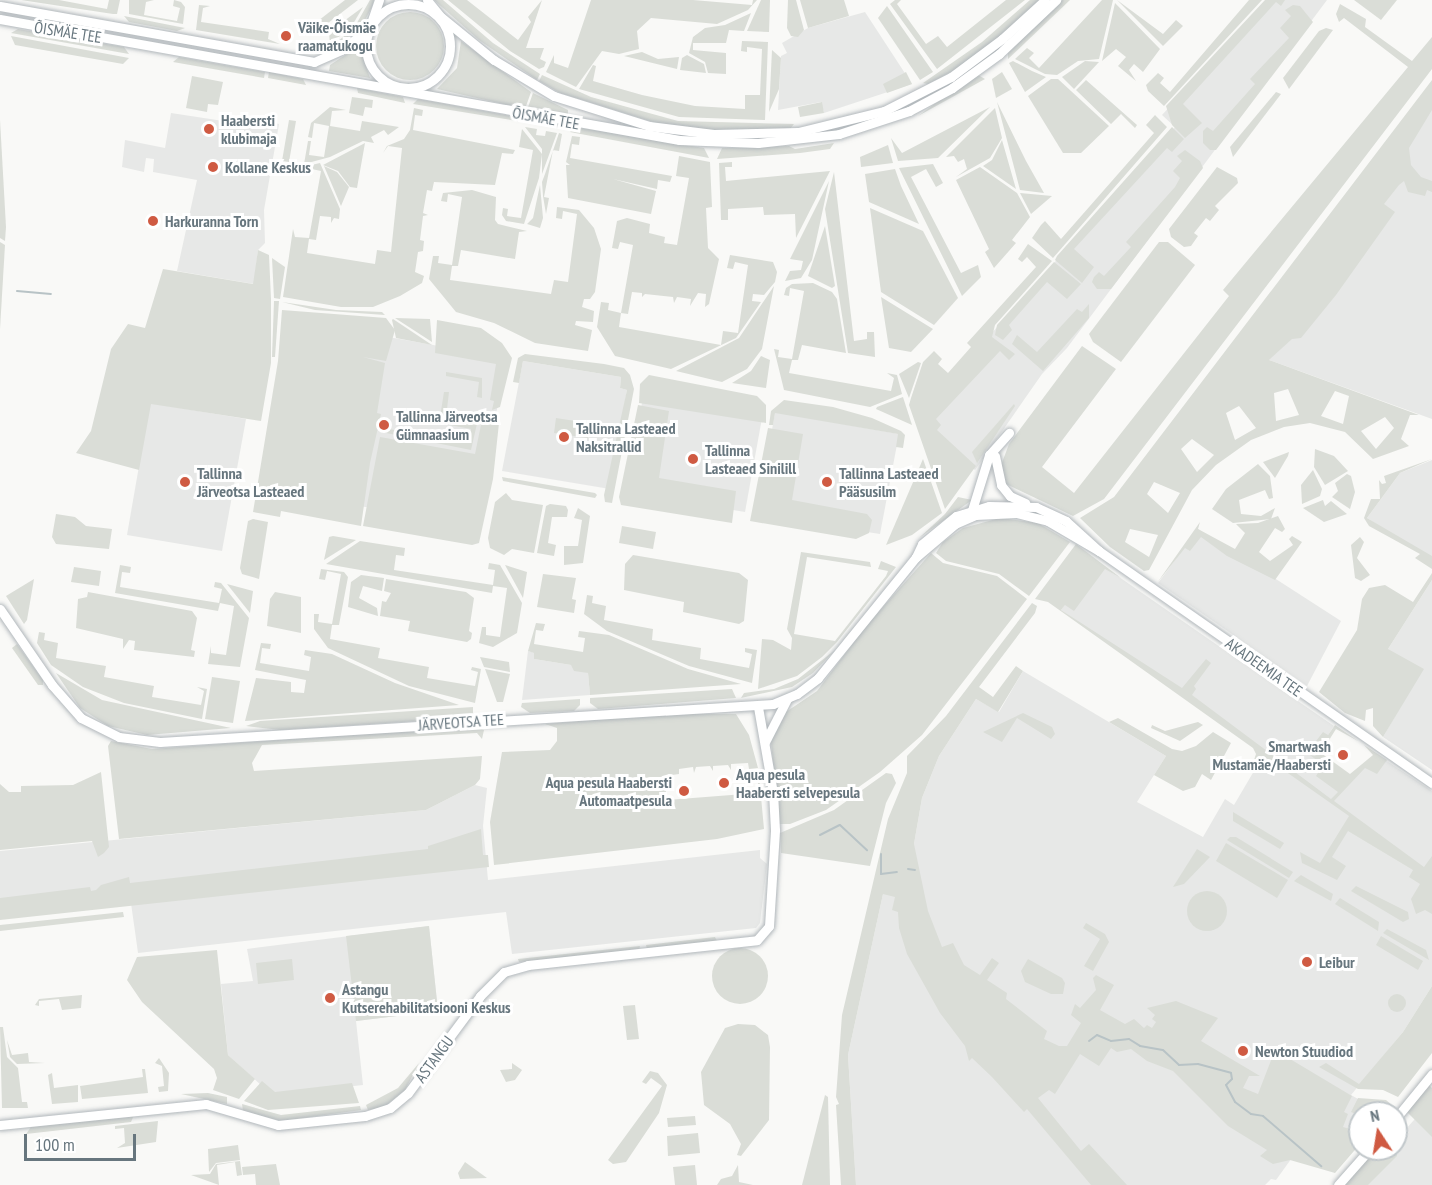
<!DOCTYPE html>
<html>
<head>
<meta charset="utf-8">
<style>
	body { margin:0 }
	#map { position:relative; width:1432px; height:1185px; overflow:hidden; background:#f9f9f7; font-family:"PT Sans Narrow",sans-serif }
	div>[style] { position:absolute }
	.built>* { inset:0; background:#e7e8e7 }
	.green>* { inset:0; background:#daddd7 }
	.round { border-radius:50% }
	.stream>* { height:2px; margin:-1px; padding:0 1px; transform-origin:1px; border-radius:1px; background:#b8c3c6 }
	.roads { filter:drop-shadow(0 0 2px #b1b7bb) drop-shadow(0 0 2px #b1b7bb) }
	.secondary>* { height:9px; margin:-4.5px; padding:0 4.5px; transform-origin:4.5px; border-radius:4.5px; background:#fff }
	.secondary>.ring { margin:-4.5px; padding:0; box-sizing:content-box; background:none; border:9px solid #fff; border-radius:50% }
	.dots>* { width:16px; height:16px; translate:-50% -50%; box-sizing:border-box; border:3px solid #fff; border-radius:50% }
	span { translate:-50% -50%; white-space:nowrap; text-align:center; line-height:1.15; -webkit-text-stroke:6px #fff; paint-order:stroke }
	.poi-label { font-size:16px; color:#67767e; font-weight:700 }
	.left { translate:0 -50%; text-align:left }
	.right { translate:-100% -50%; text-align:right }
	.street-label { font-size:16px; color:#67767e }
	.north { position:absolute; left:1348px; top:1101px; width:60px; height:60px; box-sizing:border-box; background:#fff; border:2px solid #c2c8cb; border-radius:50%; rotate:348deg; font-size:16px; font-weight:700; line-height:24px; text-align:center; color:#67767e }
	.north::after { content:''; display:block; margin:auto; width:21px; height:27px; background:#cf5a42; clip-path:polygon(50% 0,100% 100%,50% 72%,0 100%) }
	.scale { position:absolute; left:24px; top:1134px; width:112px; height:27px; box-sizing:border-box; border:3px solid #67767e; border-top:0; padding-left:8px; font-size:18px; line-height:21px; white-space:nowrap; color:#67767e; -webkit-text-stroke:4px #fff; paint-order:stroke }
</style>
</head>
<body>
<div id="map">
	<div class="built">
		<i style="clip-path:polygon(1267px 0,1327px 0,1067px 348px,1042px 374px,975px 470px,918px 416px,1175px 127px,1162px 115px)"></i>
		<i style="clip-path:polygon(865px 12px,912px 84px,824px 113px,821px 102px,778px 110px,781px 56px,787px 53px,782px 43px,808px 28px)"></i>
		<i style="clip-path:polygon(1432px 105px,1432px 419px,1269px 360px)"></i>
		<i style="clip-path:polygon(171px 113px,256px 126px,258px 120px,279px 124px,264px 210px,265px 243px,258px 250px,254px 284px,177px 271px,197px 180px,153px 172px,154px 159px,146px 158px,144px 172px,122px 167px,125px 140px,165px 148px)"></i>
		<i style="clip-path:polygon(293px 320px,506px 358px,476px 529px,418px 502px,402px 499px,399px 512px,272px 493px)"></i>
		<i style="clip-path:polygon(523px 361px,621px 377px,620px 388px,627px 390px,610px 489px,502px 471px)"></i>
		<i style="clip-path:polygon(645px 386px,764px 407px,745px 512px,626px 492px)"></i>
		<i style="clip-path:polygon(150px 403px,246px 419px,222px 551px,127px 535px)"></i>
		<i style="clip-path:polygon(775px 412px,899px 434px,880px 534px,758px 515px)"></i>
		<i style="clip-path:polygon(1432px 460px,1432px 560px,1367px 518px,1400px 473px)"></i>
		<i style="clip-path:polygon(1198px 529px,1341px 621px,1307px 686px,1158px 583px)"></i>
		<i style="clip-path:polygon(1096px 561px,1334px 726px,1315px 755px,1352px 781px,1376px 754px,1432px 791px,1432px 986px,1403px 1032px,1351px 1095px,1372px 1107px,1360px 1113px,1360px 1127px,1302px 1144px,1276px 1180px,1271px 1179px,1265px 1185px,856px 1185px,848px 1055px,883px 894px,914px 844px,922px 798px,939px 756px,976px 699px,999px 712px,1023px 671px,1166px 756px,1137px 802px,1203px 837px,1225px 799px,1234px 805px,1264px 754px,1061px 610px)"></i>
		<i style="clip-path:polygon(1432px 580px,1432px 770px,1383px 737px,1401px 706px,1388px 649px)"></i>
		<i style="clip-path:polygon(528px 651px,535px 653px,534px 659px,571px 665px,588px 673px,590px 695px,522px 700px)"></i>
		<i style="clip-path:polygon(475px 785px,487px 788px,483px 826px,488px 880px,760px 850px,760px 858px,767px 864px,760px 923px,756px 928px,512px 954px,506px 912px,138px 953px,130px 896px,0 911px,0 851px,426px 810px)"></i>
		<i style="clip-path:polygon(429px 926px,438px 1011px,356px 1021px,363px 1085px,272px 1095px,228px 1055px,221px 984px,253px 981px,247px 949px)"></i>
		<i style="clip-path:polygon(1432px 1100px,1432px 1185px,1355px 1185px,1396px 1149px,1396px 1140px)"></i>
	</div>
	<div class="green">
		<i style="clip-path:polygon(21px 0,59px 0,107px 9px,109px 0,120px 0,117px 14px,113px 14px)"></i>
		<i style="clip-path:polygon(129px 0,154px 0,146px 2px,144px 15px,177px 21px,180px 8px,173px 6px,174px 0,181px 2px,185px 7px,183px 24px,129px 14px)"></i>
		<i style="clip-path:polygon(345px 0,358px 0,319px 30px,314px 24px)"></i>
		<i style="clip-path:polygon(370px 0,374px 0,372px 7px,360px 29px,325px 52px,354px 28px)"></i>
		<i style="clip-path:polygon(434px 0,443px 0,493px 43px,540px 74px,537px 80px,479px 40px)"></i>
		<i style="clip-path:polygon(448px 0,467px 0,518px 40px,531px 22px,528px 17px,542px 0,526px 48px,544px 48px,540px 59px,546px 62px,544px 67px,539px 69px,510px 51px)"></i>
		<i style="clip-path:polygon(591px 0,693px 0,752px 5px,753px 0,757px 0,748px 10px,717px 24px,651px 18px,637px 31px,639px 49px,619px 54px,602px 51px,576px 87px,546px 72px,554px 55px,554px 63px,568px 68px)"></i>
		<i style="clip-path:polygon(761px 0,770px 0,769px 32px,747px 31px)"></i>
		<i style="clip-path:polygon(788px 0,796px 0,804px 30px,798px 37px,791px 36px,787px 28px)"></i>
		<i style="clip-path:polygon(800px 0,844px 0,849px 16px,808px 28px)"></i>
		<i style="clip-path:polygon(895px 0,901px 0,897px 4px,926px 44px,938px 36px,947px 47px,1006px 0,1025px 0,937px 69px,890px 4px)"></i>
		<i style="clip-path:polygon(1030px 0,1039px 0,1005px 32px,953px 71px,928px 84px,923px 83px,982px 42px)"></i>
		<i style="clip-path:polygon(1062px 0,1070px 0,1008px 59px,1008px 53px)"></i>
		<i style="clip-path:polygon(1102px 0,1113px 0,1099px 59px,1078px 61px,1057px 75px,1045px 74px,1015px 59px,1027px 48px,1034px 53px,1029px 58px,1039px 68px)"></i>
		<i style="clip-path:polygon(1117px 0,1163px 34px,1176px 20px,1183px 26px,1163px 46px)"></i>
		<i style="clip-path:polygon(1249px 0,1262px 0,1164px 106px,1148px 91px,1146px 85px,1158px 73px,1164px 78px,1160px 83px,1170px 92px)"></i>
		<i style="clip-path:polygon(1265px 0,1285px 0,1281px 6px,1276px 2px,1183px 104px,1202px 123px,1185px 138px,1172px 125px,1166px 106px)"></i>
		<i style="clip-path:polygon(1354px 0,1397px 0,1381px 20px)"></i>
		<i style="clip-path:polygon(1115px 3px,1160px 49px,1143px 72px,1134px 64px,1129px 70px,1136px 81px,1118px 66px,1126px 57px,1116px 49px,1102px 61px)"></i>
		<i style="clip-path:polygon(1340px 4px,1366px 19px,1365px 27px,1412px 61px,1432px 37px,1432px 69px,1104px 499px,1073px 516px,1004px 483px,1000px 468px,1009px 444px,1082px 346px,1116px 369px,1042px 467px,1074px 493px,1229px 296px,1223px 290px,1408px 67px,1344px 18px,1339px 22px,1336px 14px)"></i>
		<i style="clip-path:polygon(199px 5px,210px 6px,203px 8px,201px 22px,269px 32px,268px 39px,280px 44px,196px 30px)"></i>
		<i style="clip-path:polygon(1293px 5px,1300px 6px,1313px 22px,1216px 150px,1210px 150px,1203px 143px,1203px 131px,1207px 127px,1213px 131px,1255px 84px,1250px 79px,1289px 38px,1280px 28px,1291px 16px,1285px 10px)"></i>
		<i style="clip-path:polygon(887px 6px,933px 72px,920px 80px,878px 18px)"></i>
		<i style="clip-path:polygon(363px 7px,353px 24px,330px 45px,329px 32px)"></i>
		<i class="round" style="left:376px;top:12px;width:68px;height:68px"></i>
		<i style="clip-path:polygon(751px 13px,744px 31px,729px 30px,726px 43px,693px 43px,693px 50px,726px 53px,726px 74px,708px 73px,705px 62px,689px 53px,693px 37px,705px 28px,725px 25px)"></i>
		<i style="clip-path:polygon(124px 16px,185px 28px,177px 31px,129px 22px)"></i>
		<i style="clip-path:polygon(1326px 28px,1333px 30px,1289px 89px,1283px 78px,1319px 31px)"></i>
		<i style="clip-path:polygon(18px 29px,124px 47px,129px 54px,11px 33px)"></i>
		<i style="clip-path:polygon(11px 36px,129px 58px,123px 64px,15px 45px)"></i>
		<i style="clip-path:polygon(461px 41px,531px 92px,525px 109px,437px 89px,457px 68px)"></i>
		<i style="clip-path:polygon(742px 41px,768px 42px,765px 120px,679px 117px,579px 89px,593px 65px,596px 66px,593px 81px,642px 95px,695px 106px,745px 109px,745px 95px,760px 95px,762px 49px,747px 47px,747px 52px,741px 51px)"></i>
		<i style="clip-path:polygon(359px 46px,370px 78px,329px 71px,330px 65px)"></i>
		<i style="clip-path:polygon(772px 50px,781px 58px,779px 89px,769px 112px)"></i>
		<i style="clip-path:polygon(642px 52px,658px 59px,679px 57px,677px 69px,624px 56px)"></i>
		<i style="clip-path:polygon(687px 55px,704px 64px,706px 73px,680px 70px,682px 58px)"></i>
		<i style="clip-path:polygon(179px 57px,265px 72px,264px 78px,173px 62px)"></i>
		<i style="clip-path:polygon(1013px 61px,1032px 71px,1046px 77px,1025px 92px,1009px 63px)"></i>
		<i style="clip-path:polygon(1085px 61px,1099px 62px,1074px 89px,1062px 77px)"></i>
		<i style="clip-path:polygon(269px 72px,303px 79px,306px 85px,268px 78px)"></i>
		<i style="clip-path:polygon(906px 72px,912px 84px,887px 93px,883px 84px)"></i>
		<i style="clip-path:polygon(1002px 72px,1012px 89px,996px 98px,992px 79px)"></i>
		<i style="clip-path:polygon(542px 75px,591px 97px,678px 121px,794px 124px,790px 129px,718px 131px,656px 123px,560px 93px,539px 81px)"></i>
		<i style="clip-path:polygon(978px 75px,985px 79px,918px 116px,943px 98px)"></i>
		<i style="clip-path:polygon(192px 76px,223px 82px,218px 105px,208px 104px,207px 112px,186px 108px)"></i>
		<i style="clip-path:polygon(1051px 79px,1058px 79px,1109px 126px,1081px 153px,1063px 153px,1028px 96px)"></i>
		<i style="clip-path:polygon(1086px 80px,1137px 125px,1135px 128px,1121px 114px,1111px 124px,1076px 90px)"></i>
		<i style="clip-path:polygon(evenodd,1432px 80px,1432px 110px,1409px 148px,1411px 165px,1421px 177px,1432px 181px,1432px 192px,1427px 190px,1425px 196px,1408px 192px,1404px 181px,1399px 185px,1384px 204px,1395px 212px,1336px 295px,1301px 338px,1292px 339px,1269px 360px,1419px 415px,1410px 415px,1401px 439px,1409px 446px,1373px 459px,1345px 432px,1310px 423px,1284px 427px,1251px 440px,1216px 465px,1192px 490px,1149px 570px,1144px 571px,1110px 547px,1080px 518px,1114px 497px,1432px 80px,1288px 389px,1299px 415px,1276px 421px,1274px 393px,1288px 389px,1432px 80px,1335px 391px,1349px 396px,1343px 424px,1321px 416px,1335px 391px,1432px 80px,1239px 406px,1256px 428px,1235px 440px,1226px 413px,1239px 406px,1432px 80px,1385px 417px,1394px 428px,1376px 449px,1361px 431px,1385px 417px,1432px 80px,1192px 439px,1214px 455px,1197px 472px,1181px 449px,1192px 439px,1432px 80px,1154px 482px,1180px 493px,1168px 513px,1147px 494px,1154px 482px,1432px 80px,1130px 529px,1158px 535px,1149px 557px,1125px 542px,1130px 529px)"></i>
		<i style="clip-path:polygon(357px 88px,403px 97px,405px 103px,358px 93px)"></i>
		<i style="clip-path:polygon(1276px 92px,1281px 94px,1233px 157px,1230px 147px)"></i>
		<i style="clip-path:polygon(533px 93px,568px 110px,568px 114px,566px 116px,534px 107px,527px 110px)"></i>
		<i style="clip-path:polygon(352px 97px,373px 100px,372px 108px,365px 107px,363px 116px,349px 113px)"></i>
		<i style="clip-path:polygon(418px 99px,523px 118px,523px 122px,413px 104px)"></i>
		<i style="clip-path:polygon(822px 102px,824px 113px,800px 117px,798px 107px)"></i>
		<i style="clip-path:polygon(997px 102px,1026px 161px,1044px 193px,1020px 190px)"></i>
		<i style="clip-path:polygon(330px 107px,346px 110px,332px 111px,330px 126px,360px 131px,362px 121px,399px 127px,388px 135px,384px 130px,371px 137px,374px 143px,363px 141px,330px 157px,304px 164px,308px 141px,311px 141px,309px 155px,324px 157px,329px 126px,314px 123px,312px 138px,308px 137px,311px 123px)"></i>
		<i style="clip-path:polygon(990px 107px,938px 158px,898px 161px,891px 138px,902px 153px)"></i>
		<i style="clip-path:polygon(414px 108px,423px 110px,422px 116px,415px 115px,413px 130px,515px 150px,513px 154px,502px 153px,495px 185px,434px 182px,432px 191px,427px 190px,423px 213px,428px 215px,423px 216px,420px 240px,424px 241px,423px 251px,418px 252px,415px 272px,424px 276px,422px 283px,400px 296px,373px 307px,341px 307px,283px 297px,293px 229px,295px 237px,309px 238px,321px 171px,307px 168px,302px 175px,303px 167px,320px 163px,340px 209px,339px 219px,334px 218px,331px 223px,331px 217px,320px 216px,316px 240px,309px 239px,307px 253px,375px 264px,377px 250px,391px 252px,402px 148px,388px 146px,383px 153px,387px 146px,404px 139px,410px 130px)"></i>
		<i style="clip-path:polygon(995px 108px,1002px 138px,990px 158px,956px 177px,967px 169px,964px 159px,958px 162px,954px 156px,946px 157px)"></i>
		<i style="clip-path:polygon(1155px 115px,1167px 127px,1053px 258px,1032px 238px,1041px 225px,1045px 221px,1061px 239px,1154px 133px,1146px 125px)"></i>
		<i style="clip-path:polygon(0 120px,6px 227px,5px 241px,0 238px)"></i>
		<i style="clip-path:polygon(289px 120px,296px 121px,289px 162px,282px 161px)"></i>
		<i style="clip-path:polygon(525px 127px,537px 129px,536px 135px,545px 136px,546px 131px,557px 133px,542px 174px,542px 149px)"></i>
		<i style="clip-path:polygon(575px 127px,704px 148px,709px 158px,570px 132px)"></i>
		<i style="clip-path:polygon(1172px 127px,1184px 139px,1172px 152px,1167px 148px,1074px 249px,1094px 267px,1082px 283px,1055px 260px,1057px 256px)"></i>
		<i style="clip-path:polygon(522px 129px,542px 154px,539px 178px,524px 224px,506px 221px,502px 215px,503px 208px,508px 209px,507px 216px,521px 218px,533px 150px,519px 147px)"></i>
		<i style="clip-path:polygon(559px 133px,562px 134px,559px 151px,553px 150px,544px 197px,549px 198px,546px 214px,543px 196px,542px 182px,545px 174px)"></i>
		<i style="clip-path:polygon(572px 136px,580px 137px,579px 145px,572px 144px,570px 158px,672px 176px,670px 182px,658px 180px,657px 189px,613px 179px,656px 191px,651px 214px,568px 198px,566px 165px,570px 165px,566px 162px)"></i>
		<i style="clip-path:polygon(1002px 140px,1016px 189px,983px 166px,992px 160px)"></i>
		<i style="clip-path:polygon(365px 143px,357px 188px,350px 187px,338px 171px,323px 165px)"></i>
		<i style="clip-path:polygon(834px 143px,830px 149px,800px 153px,717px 159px,722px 148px,789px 146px,795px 149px)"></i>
		<i style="clip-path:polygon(888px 145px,893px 163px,861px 167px,860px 157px)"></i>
		<i style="clip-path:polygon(1185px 150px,1200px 161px,1203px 168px,1111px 289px,1097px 289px,1092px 282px,1094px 277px,1099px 272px,1104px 276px,1131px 247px,1126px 242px,1175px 187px,1180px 178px,1173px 171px,1182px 161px,1177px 156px)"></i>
		<i style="clip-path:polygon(679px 156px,710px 162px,712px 207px,706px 208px,708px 248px,719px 259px,709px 304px,705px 307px,706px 294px,698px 293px,690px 306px,691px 299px,677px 297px,674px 303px,673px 297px,645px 294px,642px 297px,642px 293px,632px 292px,628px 314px,621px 313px,619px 327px,721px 345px,723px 331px,738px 333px,748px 265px,735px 262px,733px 269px,727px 268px,730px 255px,773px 262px,777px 272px,775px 282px,764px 295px,753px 294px,752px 301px,761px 302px,736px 338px,671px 369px,615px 356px,597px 327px,601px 302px,609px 303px,608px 310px,621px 313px,633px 245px,620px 242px,618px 249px,612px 248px,617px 221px,627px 218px,650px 224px,649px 233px,665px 237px,664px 243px,677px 245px,689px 178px,676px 176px)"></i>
		<i style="clip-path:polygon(732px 162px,732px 167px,725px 167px,726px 181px,830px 171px,796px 238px,795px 214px,764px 215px,763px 207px,728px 209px,728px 220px,721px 220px,719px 163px)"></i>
		<i style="clip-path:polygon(933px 164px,943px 183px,936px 187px,926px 169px,911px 177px,961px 273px,978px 265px,981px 277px,962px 296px,899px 168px)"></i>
		<i style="clip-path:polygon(324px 166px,337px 172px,349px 187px,341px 206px)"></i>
		<i style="clip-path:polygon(980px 167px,1017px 193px,1030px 217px,1012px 240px,1016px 243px,994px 268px,985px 252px,989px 249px,956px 180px)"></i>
		<i style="clip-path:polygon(1217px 167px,1237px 178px,1238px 183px,1215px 206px,1219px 210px,1210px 221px,1206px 218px,1194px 233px,1198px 236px,1191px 246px,1184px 247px,1171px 237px,1169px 229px)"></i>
		<i style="clip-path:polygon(895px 169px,901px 186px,919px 224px,869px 202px,865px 174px)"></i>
		<i style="clip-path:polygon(834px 172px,854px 341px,867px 339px,867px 332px,874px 332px,875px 357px,848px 353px,825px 209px)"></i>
		<i style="clip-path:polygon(829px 181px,812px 260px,801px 278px,785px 281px,790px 271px,801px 270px,803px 261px,790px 259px)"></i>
		<i style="clip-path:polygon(540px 185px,543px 218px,540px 228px,527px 224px,533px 218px)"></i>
		<i style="clip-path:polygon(472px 190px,496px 197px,495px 220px,498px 224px,527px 231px,519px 232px,515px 259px,461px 250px,458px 266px,452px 266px,450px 280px,551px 294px,554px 280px,568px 282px,577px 214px,563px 211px,562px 219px,556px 218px,557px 207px,579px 210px,594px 228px,601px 249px,595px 292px,590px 299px,584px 299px,582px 307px,594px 311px,593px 322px,576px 321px,575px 325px,592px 330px,588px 351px,535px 343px,494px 323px,456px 312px,429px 279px,433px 256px,439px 256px,438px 263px,452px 265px,462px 197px,448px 194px,447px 202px,441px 201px,443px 193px)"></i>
		<i style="clip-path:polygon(1020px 193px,1052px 196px,1031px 214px)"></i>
		<i style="clip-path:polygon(870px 208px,923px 231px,958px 298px,934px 325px,881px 292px)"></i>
		<i style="clip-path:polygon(825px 226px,835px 286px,832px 288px,808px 276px)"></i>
		<i style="clip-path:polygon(0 242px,5px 245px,0 329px)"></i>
		<i style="clip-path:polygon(1159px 242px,1168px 242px,1195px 265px,1121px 362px,1093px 342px,1089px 334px)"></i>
		<i style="clip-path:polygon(1028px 244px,1052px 261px,995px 325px,992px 337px,1015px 354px,1009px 360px,1000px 351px,936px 419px,941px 425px,937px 430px,976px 466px,945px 509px,909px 405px,911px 398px,923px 362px,934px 351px,942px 359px,938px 364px,948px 373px,971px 347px,967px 343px,1036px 267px,1027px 257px,1022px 262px,1018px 259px)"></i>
		<i style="clip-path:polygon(258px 250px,269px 255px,271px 299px,271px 363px,261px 421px,151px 404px,139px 470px,76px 453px,91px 431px,111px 349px,128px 324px,145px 328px,163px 269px,253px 284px)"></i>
		<i style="clip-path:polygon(272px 258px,285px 267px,280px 299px,274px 298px)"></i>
		<i style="clip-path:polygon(1054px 262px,1081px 284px,1067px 299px,1047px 282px,1009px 325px,1012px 330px,1003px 340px,995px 335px,997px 325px)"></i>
		<i style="clip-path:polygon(813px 283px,832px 292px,837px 299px,846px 353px,802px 345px,798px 360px,792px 360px,789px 373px,891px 391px,894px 378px,887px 373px,897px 375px,902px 394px,870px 407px,784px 390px,774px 349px,779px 350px,778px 357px,792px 359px,804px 291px,790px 288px,789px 296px,784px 295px,786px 288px,792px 284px)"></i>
		<i style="clip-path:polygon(774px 286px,762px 349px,747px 369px,722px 382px,676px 371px,739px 338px)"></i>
		<i style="clip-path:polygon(881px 297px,933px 329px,911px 352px,889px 348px)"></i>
		<i style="clip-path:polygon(274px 301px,279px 301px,275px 357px,272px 357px)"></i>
		<i style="clip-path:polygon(282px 302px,336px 310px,382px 312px,385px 315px,315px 310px)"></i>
		<i style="clip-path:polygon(1089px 304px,1089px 318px,1043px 371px,1012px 344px,1017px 335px,1037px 352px,1077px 309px,1082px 312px)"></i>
		<i style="clip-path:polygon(282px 310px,386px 318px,395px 330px,386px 361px,363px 357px,385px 363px,377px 413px,381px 414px,370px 463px,361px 526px,281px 511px,280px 517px,253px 512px,278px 361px)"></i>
		<i style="clip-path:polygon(395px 318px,430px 319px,432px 342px)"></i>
		<i style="clip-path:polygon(392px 320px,393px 319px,432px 345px,396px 338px)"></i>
		<i style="clip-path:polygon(437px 320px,481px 328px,502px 343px,512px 358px,500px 407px,492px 410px,494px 401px,490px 400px,496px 364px,435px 353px)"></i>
		<i style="clip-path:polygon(525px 354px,604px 364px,624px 368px,630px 375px,634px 389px,612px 503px,605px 502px,604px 495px,627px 390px,620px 388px,621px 377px,523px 361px,519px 383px,513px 382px,518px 358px)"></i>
		<i style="clip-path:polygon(761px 356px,770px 360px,766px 388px,732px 383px,751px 371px)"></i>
		<i style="clip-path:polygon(918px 362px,921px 363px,909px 398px,899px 374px)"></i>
		<i style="clip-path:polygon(446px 372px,482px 378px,482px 398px,477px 397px,479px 382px,446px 376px)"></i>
		<i style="clip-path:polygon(649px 375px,757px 396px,766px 405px,766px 423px,639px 403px,640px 384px)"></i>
		<i style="clip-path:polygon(444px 392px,449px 392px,447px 409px,479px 415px,471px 450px,381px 432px,385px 418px,390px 419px,389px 429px,469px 443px,471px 429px,439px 423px)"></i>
		<i style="clip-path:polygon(903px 397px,912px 425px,876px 409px,877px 407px)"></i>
		<i style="clip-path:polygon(784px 400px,833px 407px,872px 418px,901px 431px,905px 435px,903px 448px,896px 447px,898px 434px,775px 413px,773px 425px,769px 425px,771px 411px)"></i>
		<i style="clip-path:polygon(1014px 404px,1015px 406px,977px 463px,972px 452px)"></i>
		<i style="clip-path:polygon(638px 405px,669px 411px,659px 478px,736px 491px,732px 523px,621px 505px,619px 497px)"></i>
		<i style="clip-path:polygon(483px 415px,497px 418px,499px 423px,493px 479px,479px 543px,472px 545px,363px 526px,380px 437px,475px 454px)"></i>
		<i style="clip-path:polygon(556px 418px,588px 423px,588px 438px,554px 433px)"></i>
		<i style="clip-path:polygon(768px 428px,803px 434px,792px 500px,867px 514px,872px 520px,869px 533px,856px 539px,750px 521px)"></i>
		<i style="clip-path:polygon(1315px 449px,1334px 456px,1348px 471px,1325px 485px,1314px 467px)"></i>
		<i style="clip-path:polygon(1289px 452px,1288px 456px,1275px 478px,1263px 462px)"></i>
		<i style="clip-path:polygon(923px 459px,942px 513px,912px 535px,886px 545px)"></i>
		<i style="clip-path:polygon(1432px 459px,1400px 473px,1367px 518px,1432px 556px,1432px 569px,1415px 558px,1420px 554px,1369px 526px,1364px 518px,1371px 499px,1380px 499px,1379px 480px,1382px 484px,1386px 483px,1384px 476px)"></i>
		<i style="clip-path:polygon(1258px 464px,1270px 476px,1273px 498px,1269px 499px,1265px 490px,1239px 500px,1241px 514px,1261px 516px,1275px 508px,1271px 519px,1233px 523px,1212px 509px,1226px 489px)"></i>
		<i style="clip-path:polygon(1313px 470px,1322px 489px,1320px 496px,1302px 504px,1301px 485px)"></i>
		<i style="clip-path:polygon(1347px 474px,1351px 476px,1355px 492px,1350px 509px,1332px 497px,1338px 491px,1335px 483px)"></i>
		<i style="clip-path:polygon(502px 477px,595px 493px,597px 495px,595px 498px,503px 481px)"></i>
		<i style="clip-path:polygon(506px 493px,512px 500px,543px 505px,534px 553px,512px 549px,504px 555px,490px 548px,488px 538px,495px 502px)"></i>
		<i style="clip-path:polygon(958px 497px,972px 500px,919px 538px,945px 514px)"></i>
		<i style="clip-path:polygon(1323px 500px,1325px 506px,1331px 501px,1347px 514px,1324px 522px,1303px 508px)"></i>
		<i style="clip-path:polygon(550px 504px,566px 506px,568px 510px,567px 517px,552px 517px,548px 543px,556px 545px,554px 556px,537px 553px,546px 506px)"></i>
		<i style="clip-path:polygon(578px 508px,590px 516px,583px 563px,564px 565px,564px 546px,578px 546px,582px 520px,574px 518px)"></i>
		<i style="clip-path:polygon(56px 514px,75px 517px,86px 526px,112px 529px,109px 549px,56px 544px,52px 537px)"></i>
		<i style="clip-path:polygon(1278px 516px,1285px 529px,1282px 532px,1275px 528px,1259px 552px,1270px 561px,1293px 545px,1289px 539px,1292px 536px,1302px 542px,1275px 580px,1227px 556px,1201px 537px,1190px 551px,1185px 548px,1157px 583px,1200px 522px,1198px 529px,1235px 549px,1245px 533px,1236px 524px,1258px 523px)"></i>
		<i style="clip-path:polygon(1000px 518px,1038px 523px,1070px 542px,1029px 596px,999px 574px,946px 561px,936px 553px,943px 542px,963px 528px)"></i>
		<i style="clip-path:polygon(253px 519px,268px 522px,259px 579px,242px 574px,240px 568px,248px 521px)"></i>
		<i style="clip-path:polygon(622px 526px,656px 532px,653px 549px,619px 543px)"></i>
		<i style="clip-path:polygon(329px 537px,333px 536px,356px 540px,324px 560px)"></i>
		<i style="clip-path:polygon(1360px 537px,1364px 542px,1357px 558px,1370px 575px,1361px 581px,1355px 578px,1351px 545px)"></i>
		<i style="clip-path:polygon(360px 541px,405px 548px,404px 556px,396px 555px,394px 570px,493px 585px,495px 570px,488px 569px,489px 563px,500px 565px,522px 603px,517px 633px,493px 647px,479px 643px,482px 627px,486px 627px,486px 635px,500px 637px,507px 588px,493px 586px,492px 593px,326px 564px)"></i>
		<i style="clip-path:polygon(1076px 544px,1121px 578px,1105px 569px,1074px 611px,1065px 605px,1061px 610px,1182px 688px,1206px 659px,1211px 663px,1194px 686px,1196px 689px,1192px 695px,1331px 799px,1338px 792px,1316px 776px,1323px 765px,1310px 755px,1315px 756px,1319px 750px,1313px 745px,1323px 732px,1328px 735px,1335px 725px,1358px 741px,1336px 729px,1321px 753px,1350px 774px,1373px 755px,1364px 745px,1387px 760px,1377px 774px,1365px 768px,1334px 801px,1424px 867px,1432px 856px,1432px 914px,1425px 910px,1416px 914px,1411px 899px,1420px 884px,1409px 877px,1413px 870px,1348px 831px,1332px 857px,1346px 866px,1337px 880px,1302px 863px,1300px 852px,1320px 863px,1349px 816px,1265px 757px,1257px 768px,1252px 766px,1256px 754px,1253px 748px,1048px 602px,1035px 599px)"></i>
		<i style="clip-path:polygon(801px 552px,870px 562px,871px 567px,807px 557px,794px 634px,835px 641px,886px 576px,888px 571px,878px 569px,881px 561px,896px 567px,837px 642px,822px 657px,797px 676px,758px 689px,762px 639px,773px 640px,791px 650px,792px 638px,787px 629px)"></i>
		<i style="clip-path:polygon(931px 553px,943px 563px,997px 576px,1027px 599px,922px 735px,880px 772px,826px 810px,790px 824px,779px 824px,771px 742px,778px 717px,782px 719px,786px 712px,817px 691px,866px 626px)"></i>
		<i style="clip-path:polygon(633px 555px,739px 573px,748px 580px,744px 621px,739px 624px,683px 612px,684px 602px,624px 590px,625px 564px)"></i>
		<i style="clip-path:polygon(120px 565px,131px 567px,130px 573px,122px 572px,120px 587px,219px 603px,222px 589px,214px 587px,215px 582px,221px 583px,249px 618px,240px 667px,208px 664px,211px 646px,211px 653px,226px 655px,234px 606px,220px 603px,218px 611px,115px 593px)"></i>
		<i style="clip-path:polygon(505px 565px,527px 572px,523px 598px)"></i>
		<i style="clip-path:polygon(74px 567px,101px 571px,99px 586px,71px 582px)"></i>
		<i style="clip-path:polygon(321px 569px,344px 572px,348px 577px,339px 625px,332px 625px,330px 639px,380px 648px,378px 658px,429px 667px,427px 678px,475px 686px,478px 672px,471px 670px,472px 667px,481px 669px,475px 703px,409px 686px,328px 648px,314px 629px,314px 614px,319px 614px,318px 622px,332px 624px,341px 574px,327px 571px,325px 580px,319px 579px)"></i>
		<i style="clip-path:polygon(1432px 573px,1432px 580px,1388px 649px,1424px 669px,1383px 737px,1373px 726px,1373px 708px,1366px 710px,1365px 721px,1345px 713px,1319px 692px,1357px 630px,1362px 599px,1369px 588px,1385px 585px,1413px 602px)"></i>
		<i style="clip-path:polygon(543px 574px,576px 578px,572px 599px,576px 600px,574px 613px,537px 607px)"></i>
		<i style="clip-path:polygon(361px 575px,384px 578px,382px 591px,363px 586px,359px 598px,377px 608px,378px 616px,348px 607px,351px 582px)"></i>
		<i style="clip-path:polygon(34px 579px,27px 620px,24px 624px,6px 596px)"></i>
		<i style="clip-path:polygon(386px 579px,466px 592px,474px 598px,469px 631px,472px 633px,471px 639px,467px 642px,408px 631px,410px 621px,380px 616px,382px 601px,386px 602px,391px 593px,384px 591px)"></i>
		<i style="clip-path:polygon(227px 584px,253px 591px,250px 613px)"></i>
		<i style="clip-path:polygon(88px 592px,192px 611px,197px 618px,191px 650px,195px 651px,194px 657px,134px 650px,135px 641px,129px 640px,123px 649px,123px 639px,76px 628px,78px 599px,87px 597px)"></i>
		<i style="clip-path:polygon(275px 592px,301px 597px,301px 633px,267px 626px,270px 599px)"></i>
		<i style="clip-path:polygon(587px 595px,593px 596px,592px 603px,606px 606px,604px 620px,653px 629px,652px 640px,701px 648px,700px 659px,749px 668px,752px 654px,745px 652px,745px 648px,757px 650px,752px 683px,689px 666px,607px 631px,584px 614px)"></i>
		<i style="clip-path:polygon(1032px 603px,1037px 606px,1035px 613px,979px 687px,993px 697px,1016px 666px,1023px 671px,998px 712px,976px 699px,939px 756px,922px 798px,914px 844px,928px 911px,942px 947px,953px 943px,964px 965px,980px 975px,992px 958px,999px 963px,987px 980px,1007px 993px,1006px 999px,1047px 1031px,1044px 1039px,1059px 1046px,1067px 1046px,1081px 1023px,1071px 1015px,1075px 1004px,1080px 1008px,1096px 990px,1093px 978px,1096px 975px,1114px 985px,1100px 1010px,1125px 1024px,1134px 1019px,1144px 1028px,1147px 1025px,1152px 1028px,1156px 1022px,1152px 1019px,1155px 1015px,1147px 1008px,1176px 1001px,1218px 1018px,1201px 1041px,1260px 1076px,1249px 1076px,1243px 1088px,1258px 1094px,1275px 1050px,1352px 1096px,1344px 1112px,1348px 1114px,1343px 1127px,1350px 1129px,1354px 1125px,1356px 1114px,1351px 1112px,1358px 1098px,1386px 1100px,1392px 1105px,1385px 1113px,1360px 1113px,1360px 1144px,1335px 1173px,1290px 1160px,1273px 1164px,1260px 1156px,1267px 1150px,1228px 1126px,1173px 1071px,1147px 1061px,1131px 1049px,1117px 1052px,1111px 1048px,1099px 1066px,1080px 1054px,1055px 1094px,1049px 1090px,1038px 1098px,1081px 1151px,1089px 1144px,1127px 1185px,1091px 1185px,1027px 1109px,1024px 1112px,992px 1077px,972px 1058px,969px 1061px,965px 1046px,940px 1013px,907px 954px,899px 928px,898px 912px,892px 910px,895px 897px,883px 894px,848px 1055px,856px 1185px,841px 1185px,836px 1105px,839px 1104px,836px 1097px,842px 1015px,888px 819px,907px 773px,907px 756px,946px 716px)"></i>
		<i style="clip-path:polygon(536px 623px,545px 624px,543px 631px,536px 630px,534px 644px,583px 652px,585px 638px,578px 637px,579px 631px,609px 635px,688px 669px,741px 684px,590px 695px,588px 673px,574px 671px,571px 665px,534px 659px,534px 653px,528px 651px)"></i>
		<i style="clip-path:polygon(39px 632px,45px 633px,44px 640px,58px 643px,56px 658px,106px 666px,104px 677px,154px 686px,152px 697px,201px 705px,204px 691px,197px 687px,207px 689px,202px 719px,124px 703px,83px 687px,51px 665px,37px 643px)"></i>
		<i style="clip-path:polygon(261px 643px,271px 644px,270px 649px,262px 648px,260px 663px,309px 671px,311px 657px,304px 655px,305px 650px,332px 654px,395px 683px,459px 705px,245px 721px,256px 678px,291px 682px,291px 692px,304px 693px,306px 680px,255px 670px)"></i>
		<i style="clip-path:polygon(17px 644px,43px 680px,43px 685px,38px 685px,12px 648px)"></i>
		<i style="clip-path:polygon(835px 650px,813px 673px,792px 687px,741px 698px,744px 693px,774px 689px,798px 679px)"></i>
		<i style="clip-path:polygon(480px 657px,509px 662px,510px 672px,484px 667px)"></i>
		<i style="clip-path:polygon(485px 669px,510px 674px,503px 702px,497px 702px)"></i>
		<i style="clip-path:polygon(56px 673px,102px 700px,231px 728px,147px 735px,108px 726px,80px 708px)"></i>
		<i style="clip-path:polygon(212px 677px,240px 681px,233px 723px,205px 719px)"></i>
		<i style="clip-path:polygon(732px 689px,736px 698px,598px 709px,590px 703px,590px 698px)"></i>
		<i style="clip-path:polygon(580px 699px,580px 705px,574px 711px,530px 713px,521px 707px,522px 703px)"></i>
		<i style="clip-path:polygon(473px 707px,473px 713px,448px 719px,280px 730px,246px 726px,260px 721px)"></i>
		<i style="clip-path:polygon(1023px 713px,1052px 727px,1055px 734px,1051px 739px,1017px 718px,1002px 742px,983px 732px)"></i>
		<i style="clip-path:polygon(660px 714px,736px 714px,749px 735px,758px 768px,749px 769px,748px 763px,731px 764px,731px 770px,728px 765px,713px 766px,713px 771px,710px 766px,696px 767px,694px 773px,693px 767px,679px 769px,679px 774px,672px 775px,665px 784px,667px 800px,757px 793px,759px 775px,764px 829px,717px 839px,494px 865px,490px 822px,502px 752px,550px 750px,557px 741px,557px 728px,545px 724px)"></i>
		<i style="clip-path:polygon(1118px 718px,1172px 749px,1182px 751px,1196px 746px,1213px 732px,1231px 743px,1211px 780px,1202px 774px,1195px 787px,1183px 791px,1154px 775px,1166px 756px,1109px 722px)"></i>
		<i style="clip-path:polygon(1198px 722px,1203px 725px,1180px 741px,1151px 728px,1152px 725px,1165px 731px)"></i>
		<i style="clip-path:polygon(474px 726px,484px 730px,482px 739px,477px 733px,262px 745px,252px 763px,254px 771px,482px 756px,480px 779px,475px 785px,426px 810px,119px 839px,108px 746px,111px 741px,152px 749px)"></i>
		<i style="clip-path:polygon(101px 772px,109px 847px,104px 853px,98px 857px,92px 841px,0 850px,0 784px,9px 792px,21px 792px,21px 786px,73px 785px)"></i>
		<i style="clip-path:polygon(886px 773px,892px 774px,896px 783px,886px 803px,870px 866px,781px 853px,780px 833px,834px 810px)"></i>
		<i style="clip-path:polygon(1233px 812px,1284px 843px,1280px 849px,1233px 821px)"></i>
		<i style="clip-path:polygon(481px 829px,483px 855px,488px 855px,489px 867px,0 920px,0 898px,90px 887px,91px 891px,96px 890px,101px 885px,129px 877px,130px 883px,428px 849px,428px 846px)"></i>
		<i style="clip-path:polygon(1230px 837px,1236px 837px,1293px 872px,1289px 878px,1227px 840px)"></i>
		<i style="clip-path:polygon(1226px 843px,1288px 880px,1277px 898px,1216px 861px)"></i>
		<i style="clip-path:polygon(1197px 849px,1210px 857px,1184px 884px,1173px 887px)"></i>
		<i style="clip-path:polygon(1301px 875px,1333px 894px,1331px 901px,1294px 881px)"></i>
		<i style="clip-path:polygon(1356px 886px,1408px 912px,1409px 919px,1403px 922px,1351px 891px)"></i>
		<i class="round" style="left:1187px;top:891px;width:40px;height:40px"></i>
		<i style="clip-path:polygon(1340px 898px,1379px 922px,1378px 931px,1335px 904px)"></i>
		<i style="clip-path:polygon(123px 912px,124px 917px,0 931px,0 925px)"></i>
		<i style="clip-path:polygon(1086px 923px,1105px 934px,1109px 942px,1093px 971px,1084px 966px,1100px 939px,1083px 928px)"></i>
		<i style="clip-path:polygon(429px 926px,438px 1011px,356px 1021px,346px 936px)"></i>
		<i style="clip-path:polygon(1387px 929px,1426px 950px,1429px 960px,1383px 933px)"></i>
		<i style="clip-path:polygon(1381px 936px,1423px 961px,1418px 970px,1376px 945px)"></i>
		<i style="clip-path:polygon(715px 937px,717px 941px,647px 949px,646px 945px)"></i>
		<i style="clip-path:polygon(640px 946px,639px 950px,519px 962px,518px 959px)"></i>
		<i class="round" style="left:712px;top:948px;width:56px;height:56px"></i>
		<i style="clip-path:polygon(217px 950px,228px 1055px,255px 1079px,239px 1099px,213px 1090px,217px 1078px,214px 1069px,142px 1002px,127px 980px,137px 957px)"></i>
		<i style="clip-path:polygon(292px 959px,294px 980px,258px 984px,256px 963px)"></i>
		<i style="clip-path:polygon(1028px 959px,1062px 978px,1065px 983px,1063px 994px,1051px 994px,1025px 982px,1021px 971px)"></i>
		<i style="clip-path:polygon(1432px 986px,1432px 1053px,1398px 1097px,1383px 1090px,1358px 1089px,1319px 1067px,1326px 1063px,1359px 1084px,1403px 1032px)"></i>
		<i class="round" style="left:1388px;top:994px;width:18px;height:18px"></i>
		<i style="clip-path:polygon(82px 995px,81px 1008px,62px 1010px,59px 999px,39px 1001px,39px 1006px,35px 1005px,39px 999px)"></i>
		<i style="clip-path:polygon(635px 1005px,639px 1039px,627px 1040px,623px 1006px)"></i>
		<i style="clip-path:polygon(738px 1024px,755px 1025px,768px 1035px,770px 1047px,769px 1120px,741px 1156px,737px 1155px,741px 1144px,730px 1124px,704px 1105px,701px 1072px,725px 1028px)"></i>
		<i style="clip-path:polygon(0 1027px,3px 1027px,7px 1057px,18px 1068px,22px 1102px,27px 1102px,28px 1108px,2px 1108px)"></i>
		<i style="clip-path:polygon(7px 1040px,12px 1055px,28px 1053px,29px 1062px,45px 1063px,17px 1064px,10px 1057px)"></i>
		<i style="clip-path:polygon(159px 1058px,169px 1073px,168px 1091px,159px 1092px,158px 1087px,164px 1086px,162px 1066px,155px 1063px)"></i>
		<i style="clip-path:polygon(419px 1063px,405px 1090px,384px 1107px,368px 1110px,366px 1105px,398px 1088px)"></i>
		<i style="clip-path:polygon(512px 1063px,522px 1070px,515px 1080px,506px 1082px,500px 1070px,512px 1069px)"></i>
		<i style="clip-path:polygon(142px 1069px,145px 1069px,148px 1093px,82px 1099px,80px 1086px,143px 1077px)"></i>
		<i style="clip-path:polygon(650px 1071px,658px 1073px,667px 1085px,659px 1113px,626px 1162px,613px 1164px,608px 1160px,662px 1086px,651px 1078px,646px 1084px,642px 1082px)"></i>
		<i style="clip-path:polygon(52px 1073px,54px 1088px,78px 1085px,78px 1102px,52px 1104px,48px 1075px)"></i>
		<i style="clip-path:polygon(262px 1081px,275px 1092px,352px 1083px,359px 1103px,268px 1110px,244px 1101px)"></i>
		<i style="clip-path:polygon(1429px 1085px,1432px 1088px,1432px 1137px,1407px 1112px)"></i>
		<i style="clip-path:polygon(208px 1093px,227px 1097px,227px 1104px,181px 1094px)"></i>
		<i style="clip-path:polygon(825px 1095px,828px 1097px,830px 1185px,802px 1185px)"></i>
		<i style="clip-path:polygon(242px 1104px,281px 1115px,360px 1106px,361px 1110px,281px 1121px,243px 1111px)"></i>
		<i style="clip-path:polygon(134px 1115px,131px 1122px,26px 1134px,31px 1127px)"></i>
		<i style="clip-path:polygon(695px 1116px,696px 1125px,668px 1127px,667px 1118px)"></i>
		<i style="clip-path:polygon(158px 1121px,156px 1142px,117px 1148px,125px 1143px,124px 1128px,115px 1129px,115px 1126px)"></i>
		<i style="clip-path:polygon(698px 1133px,700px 1153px,668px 1156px,667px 1136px)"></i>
		<i style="clip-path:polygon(238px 1145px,240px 1160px,216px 1163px,209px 1172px,208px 1149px)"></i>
		<i style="clip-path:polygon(1396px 1146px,1397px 1156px,1368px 1185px,1343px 1185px,1375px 1149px)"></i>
		<i style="clip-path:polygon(240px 1161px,242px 1175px,237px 1176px,235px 1162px,217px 1165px,219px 1185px,191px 1175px,210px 1174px,216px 1164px)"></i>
		<i style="clip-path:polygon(465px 1162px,487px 1178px,460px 1179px,458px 1173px)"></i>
		<i style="clip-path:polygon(276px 1164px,280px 1185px,256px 1185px,255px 1174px,243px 1175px,242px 1167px)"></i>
		<i style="clip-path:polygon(695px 1165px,697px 1185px,675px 1185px,673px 1167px)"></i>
		<i style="clip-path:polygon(738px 1165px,739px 1182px,753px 1185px,717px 1185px,721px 1179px,732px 1176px)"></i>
	</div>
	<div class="stream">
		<i style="left:17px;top:291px;width:34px;rotate:5deg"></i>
		<i style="left:820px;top:835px;width:22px;rotate:-27deg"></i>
		<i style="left:840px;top:825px;width:37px;rotate:43deg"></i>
		<i style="left:881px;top:854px;width:20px;rotate:90deg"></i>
		<i style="left:881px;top:874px;width:16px;rotate:-7deg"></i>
		<i style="left:908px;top:869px;width:7px;rotate:8deg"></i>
		<i style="left:1089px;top:1041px;width:10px;rotate:-37deg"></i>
		<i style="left:1097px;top:1035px;width:15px;rotate:23deg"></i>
		<i style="left:1111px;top:1041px;width:18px;rotate:-6deg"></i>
		<i style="left:1129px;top:1039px;width:13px;rotate:32deg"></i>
		<i style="left:1140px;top:1046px;width:23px;rotate:10deg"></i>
		<i style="left:1163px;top:1050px;width:22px;rotate:43deg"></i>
		<i style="left:1179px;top:1065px;width:19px;rotate:-3deg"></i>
		<i style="left:1198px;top:1064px;width:34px;rotate:15deg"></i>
		<i style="left:1231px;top:1073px;width:6px;rotate:81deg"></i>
		<i style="left:1232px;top:1079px;width:8px;rotate:135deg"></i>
		<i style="left:1226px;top:1085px;width:19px;rotate:62deg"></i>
		<i style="left:1235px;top:1102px;width:20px;rotate:37deg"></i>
		<i style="left:1251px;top:1114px;width:12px;rotate:9deg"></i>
		<i style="left:1263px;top:1116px;width:77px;rotate:40.8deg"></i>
	</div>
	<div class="roads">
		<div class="secondary">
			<i style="left:427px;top:0;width:22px;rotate:51deg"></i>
			<i style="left:441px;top:17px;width:68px;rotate:39.1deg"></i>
			<i style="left:494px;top:60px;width:70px;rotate:31deg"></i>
			<i style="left:554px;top:96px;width:100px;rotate:17.5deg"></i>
			<i style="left:649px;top:126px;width:65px;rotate:7deg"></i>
			<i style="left:714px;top:134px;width:84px;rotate:-1.4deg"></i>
			<i style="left:798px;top:132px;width:89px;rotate:-13.7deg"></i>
			<i style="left:884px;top:111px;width:75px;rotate:-26.9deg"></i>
			<i style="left:951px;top:77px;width:64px;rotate:-36.7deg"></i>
			<i style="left:1002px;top:39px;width:58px;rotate:-42.2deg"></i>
			<i class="ring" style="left:366px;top:4px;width:75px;height:75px"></i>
			<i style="left:0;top:6px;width:319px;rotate:10.1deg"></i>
			<i style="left:314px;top:62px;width:30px;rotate:-24deg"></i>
			<i style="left:341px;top:50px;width:25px;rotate:-37deg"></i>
			<i style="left:361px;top:35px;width:13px;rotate:-45deg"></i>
			<i style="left:370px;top:26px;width:28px;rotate:-71deg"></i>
			<i style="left:0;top:19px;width:690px;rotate:10.1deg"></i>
			<i style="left:679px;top:140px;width:79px;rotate:2.2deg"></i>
			<i style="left:758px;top:143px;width:81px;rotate:-6.3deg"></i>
			<i style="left:839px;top:134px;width:74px;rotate:-18.2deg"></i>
			<i style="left:909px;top:111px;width:49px;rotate:-28.1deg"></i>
			<i style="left:952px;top:88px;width:58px;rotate:-35.9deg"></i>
			<i style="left:999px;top:54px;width:79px;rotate:-43.5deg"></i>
			<i style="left:995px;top:456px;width:30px;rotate:78deg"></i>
			<i style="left:1001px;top:485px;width:14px;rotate:51deg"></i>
			<i style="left:1010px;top:496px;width:17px;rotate:25deg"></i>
			<i style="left:972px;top:510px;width:58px;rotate:-72.8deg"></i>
			<i style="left:989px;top:455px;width:30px;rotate:-48deg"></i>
			<i style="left:916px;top:557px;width:51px;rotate:-40.2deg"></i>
			<i style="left:955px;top:524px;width:22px;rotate:-24deg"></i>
			<i style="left:975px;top:515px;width:41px;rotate:-2.8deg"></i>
			<i style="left:1016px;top:513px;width:33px;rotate:14deg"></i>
			<i style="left:1048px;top:521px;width:59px;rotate:30.5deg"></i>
			<i style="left:1099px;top:551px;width:406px;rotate:34.9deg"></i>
			<i style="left:0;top:609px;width:92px;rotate:55.6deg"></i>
			<i style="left:52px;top:685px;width:44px;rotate:48.7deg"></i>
			<i style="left:81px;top:718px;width:42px;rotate:26.6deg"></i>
			<i style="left:119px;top:737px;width:41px;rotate:7deg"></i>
			<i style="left:160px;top:742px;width:614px;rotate:-3.55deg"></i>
			<i style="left:773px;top:704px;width:26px;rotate:-23deg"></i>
			<i style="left:797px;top:694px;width:26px;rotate:-37deg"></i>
			<i style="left:818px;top:678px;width:156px;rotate:-51deg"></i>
			<i style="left:916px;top:557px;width:14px;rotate:-65deg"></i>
			<i style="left:922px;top:544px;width:44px;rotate:-39.5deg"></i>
			<i style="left:956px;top:516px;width:34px;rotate:-17deg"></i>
			<i style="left:989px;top:506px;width:47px;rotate:1.2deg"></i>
			<i style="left:1036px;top:507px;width:33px;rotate:25deg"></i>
			<i style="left:1066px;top:521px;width:45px;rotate:42.3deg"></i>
			<i style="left:765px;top:742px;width:48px;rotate:-62.9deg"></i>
			<i style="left:1396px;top:1118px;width:57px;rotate:-50.7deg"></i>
			<i style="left:0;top:1125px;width:207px;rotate:-5.8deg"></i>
			<i style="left:206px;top:1104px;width:75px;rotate:16.3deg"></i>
			<i style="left:278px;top:1125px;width:87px;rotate:-5.9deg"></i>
			<i style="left:365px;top:1116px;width:26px;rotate:-18deg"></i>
			<i style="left:390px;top:1108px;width:23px;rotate:-40deg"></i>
			<i style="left:408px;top:1093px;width:121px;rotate:-53.4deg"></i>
			<i style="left:480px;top:996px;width:34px;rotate:-45deg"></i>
			<i style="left:504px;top:972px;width:25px;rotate:-16deg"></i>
			<i style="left:528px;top:965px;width:230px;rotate:-6.2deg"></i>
			<i style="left:757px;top:940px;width:18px;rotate:-49deg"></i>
			<i style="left:769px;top:926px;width:96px;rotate:-86.4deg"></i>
			<i style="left:775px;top:830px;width:37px;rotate:-93deg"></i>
			<i style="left:773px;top:793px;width:87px;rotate:-99.9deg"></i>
			<i style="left:1338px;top:1185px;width:48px;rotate:-48.4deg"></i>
		</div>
	</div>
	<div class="dots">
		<i style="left:286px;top:36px;background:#cf5a42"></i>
		<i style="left:209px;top:129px;background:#cf5a42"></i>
		<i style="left:213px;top:167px;background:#cf5a42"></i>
		<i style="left:153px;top:221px;background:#cf5a42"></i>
		<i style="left:384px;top:425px;background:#cf5a42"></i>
		<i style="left:564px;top:437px;background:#cf5a42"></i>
		<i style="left:693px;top:459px;background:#cf5a42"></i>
		<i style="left:185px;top:482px;background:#cf5a42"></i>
		<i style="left:827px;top:482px;background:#cf5a42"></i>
		<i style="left:1343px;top:755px;background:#cf5a42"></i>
		<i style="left:724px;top:783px;background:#cf5a42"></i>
		<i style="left:684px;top:791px;background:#cf5a42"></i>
		<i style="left:1307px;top:962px;background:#cf5a42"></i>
		<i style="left:330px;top:998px;background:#cf5a42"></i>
		<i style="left:1243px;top:1051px;background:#cf5a42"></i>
	</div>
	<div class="poi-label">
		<span class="left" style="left:298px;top:36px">Väike-Õismäe<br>raamatukogu</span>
		<span class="left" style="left:221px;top:129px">Haabersti<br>klubimaja</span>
		<span class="left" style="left:225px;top:167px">Kollane Keskus</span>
		<span class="left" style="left:165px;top:221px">Harkuranna Torn</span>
		<span class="left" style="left:396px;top:425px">Tallinna Järveotsa<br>Gümnaasium</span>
		<span class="left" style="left:576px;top:437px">Tallinna Lasteaed<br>Naksitrallid</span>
		<span class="left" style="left:705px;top:459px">Tallinna<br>Lasteaed Sinilill</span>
		<span class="left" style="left:197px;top:482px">Tallinna<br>Järveotsa Lasteaed</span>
		<span class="left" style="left:839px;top:482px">Tallinna Lasteaed<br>Pääsusilm</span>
		<span class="right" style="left:1331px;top:755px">Smartwash<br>Mustamäe/Haabersti</span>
		<span class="left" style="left:736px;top:783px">Aqua pesula<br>Haabersti selvepesula</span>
		<span class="right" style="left:672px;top:791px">Aqua pesula Haabersti<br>Automaatpesula</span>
		<span class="left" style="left:1319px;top:962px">Leibur</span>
		<span class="left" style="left:342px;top:998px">Astangu<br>Kutserehabilitatsiooni Keskus</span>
		<span class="left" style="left:1255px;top:1051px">Newton Stuudiod</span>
	</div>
	<div class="street-label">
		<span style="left:68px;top:32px;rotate:9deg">ÕISMÄE TEE</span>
		<span style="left:546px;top:118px;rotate:10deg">ÕISMÄE TEE</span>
		<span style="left:1264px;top:667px;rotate:35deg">AKADEEMIA TEE</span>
		<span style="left:461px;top:722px;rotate:-4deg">JÄRVEOTSA TEE</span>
		<span style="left:434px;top:1059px;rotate:-54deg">ASTANGU</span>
	</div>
	<div class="north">N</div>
	<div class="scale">100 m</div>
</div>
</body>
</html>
